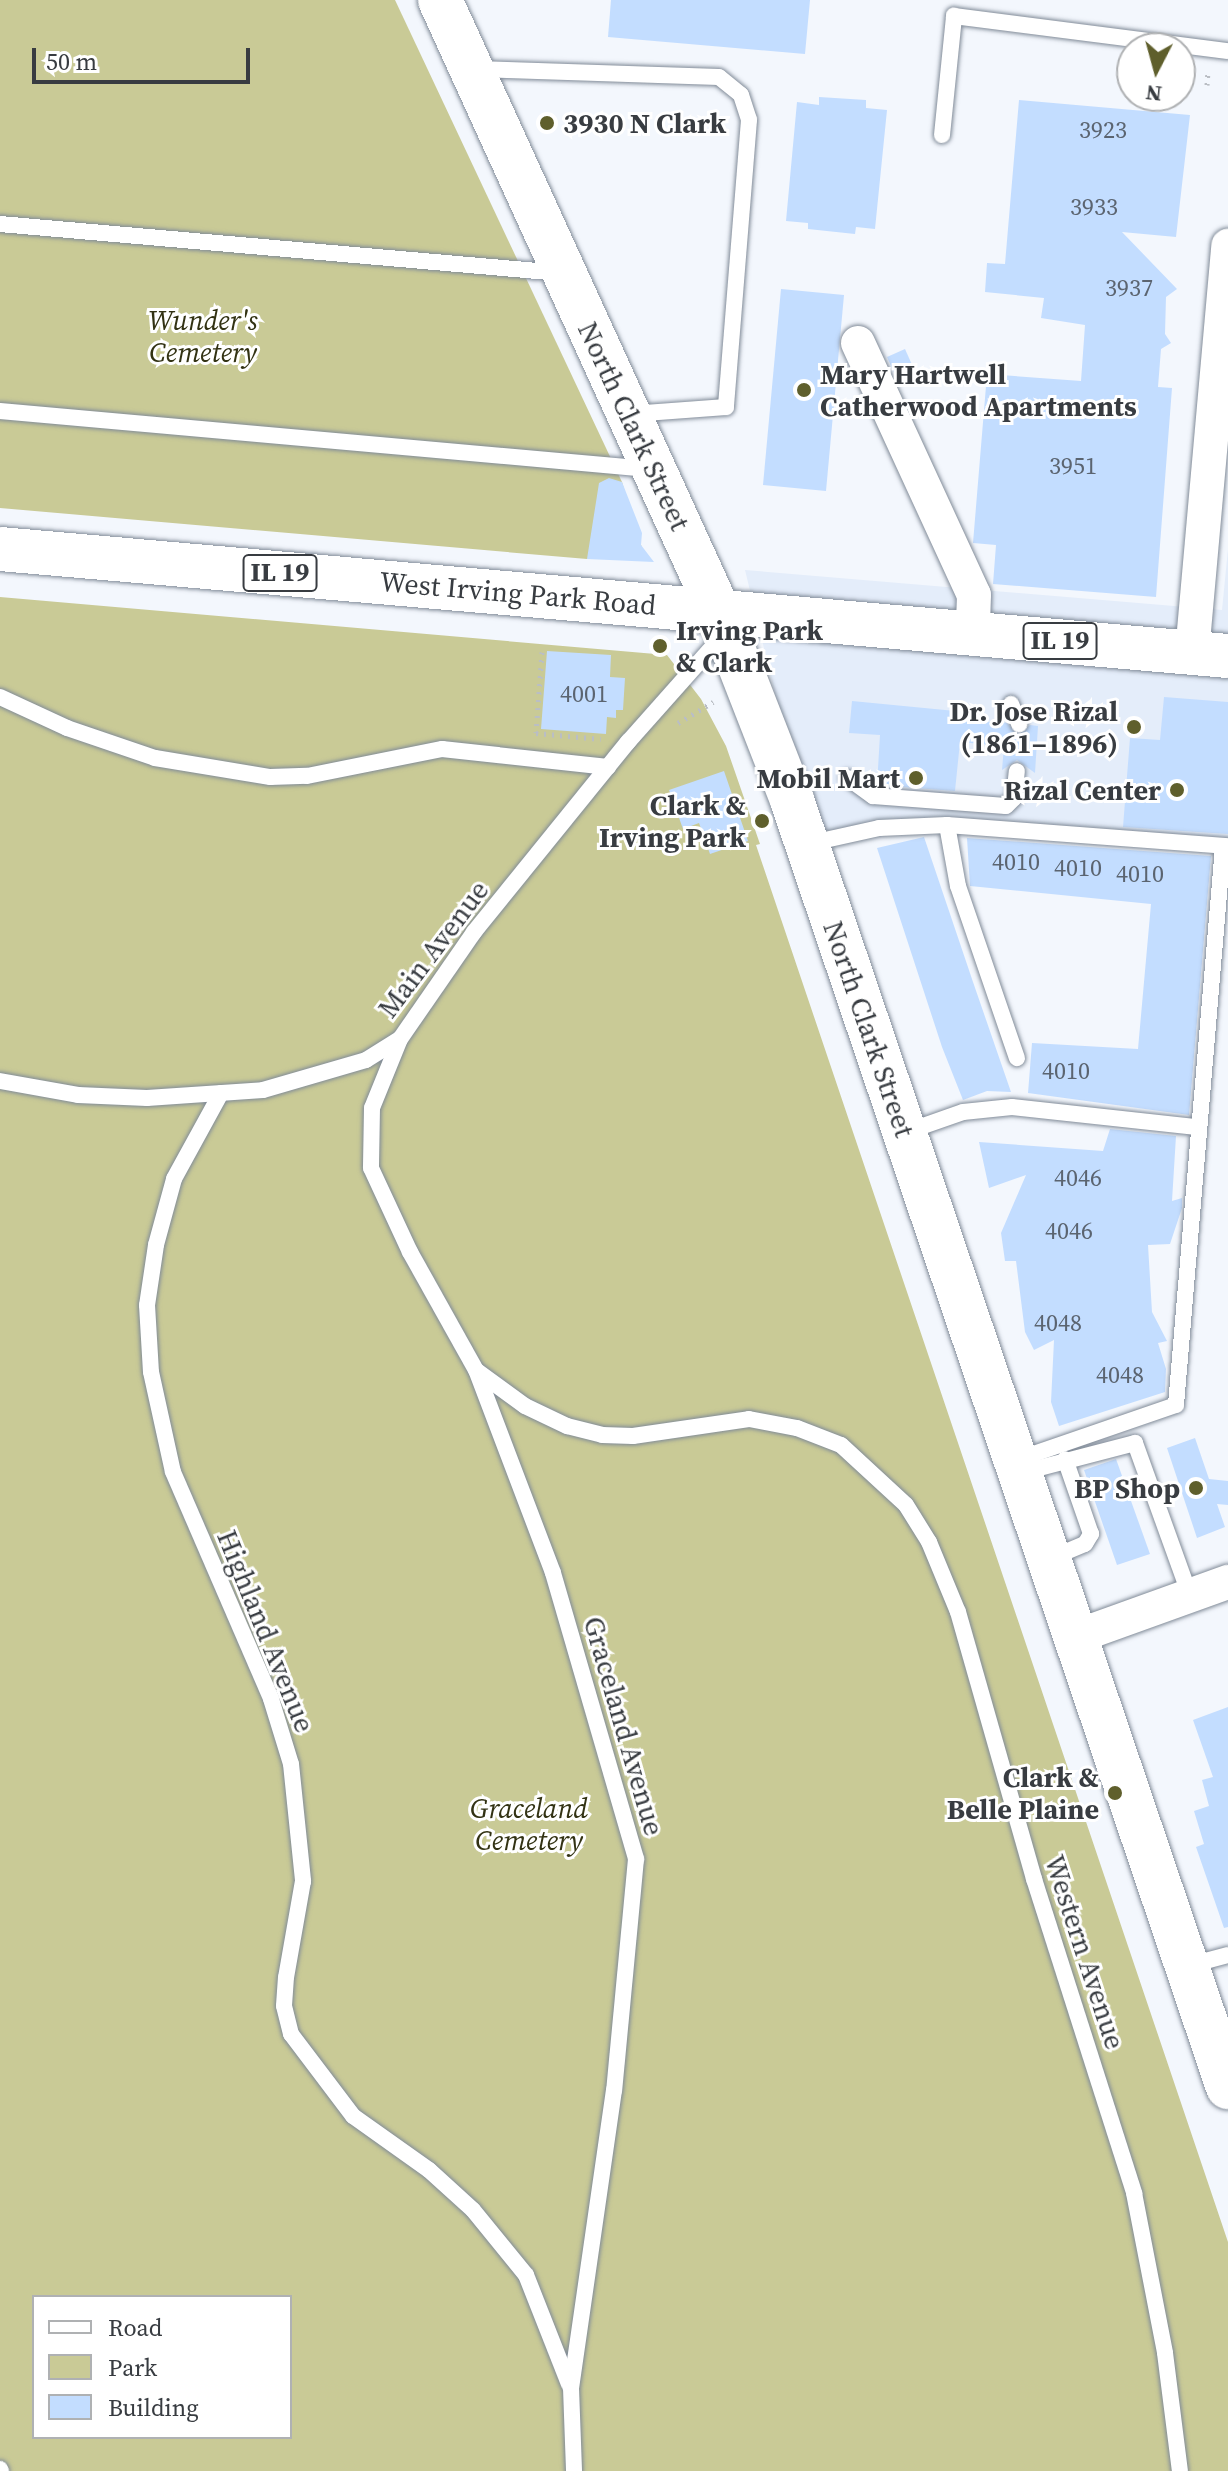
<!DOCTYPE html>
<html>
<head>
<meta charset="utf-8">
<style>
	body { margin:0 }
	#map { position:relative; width:1228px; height:2471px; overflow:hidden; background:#f3f7fd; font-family:"Source Serif 4",serif }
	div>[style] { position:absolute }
	.built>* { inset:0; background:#e4edfa }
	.green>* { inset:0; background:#c9ca96 }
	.building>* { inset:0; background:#c3ddff }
	.path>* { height:5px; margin-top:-2.5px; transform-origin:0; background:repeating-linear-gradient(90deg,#babec4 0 2px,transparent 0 8px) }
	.roads { filter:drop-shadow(0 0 2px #818b98) drop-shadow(0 0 2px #818b98) }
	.lane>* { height:16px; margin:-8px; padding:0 8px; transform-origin:8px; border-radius:8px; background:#fff }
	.street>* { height:34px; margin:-17px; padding:0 17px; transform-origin:17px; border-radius:17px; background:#fff }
	.secondary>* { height:44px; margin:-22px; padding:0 22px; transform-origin:22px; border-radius:22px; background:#fff }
	.primary>* { height:44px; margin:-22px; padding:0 22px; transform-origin:22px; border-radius:22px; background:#fff }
	.dots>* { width:22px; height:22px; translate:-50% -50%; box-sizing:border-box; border:4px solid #fff; border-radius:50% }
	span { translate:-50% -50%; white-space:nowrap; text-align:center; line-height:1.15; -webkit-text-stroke:6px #fff; paint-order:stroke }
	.number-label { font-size:24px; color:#5b6470 }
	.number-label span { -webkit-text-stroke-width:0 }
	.shield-label span { padding:2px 6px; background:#fff; border:2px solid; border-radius:6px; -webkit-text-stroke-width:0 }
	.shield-label { font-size:26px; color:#383c41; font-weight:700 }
	.poi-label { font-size:28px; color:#383c41; font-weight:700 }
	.left { translate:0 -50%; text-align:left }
	.right { translate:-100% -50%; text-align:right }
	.park-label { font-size:28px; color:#323213; font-style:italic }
	.street-label { font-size:28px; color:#383c41 }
	.legend { position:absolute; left:32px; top:2295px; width:260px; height:144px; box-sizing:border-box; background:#fff; border:2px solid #afb1b3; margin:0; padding:10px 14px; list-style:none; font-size:24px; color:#383c41 }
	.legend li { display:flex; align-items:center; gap:16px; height:40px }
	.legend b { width:40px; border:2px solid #afb1b3 }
	.north { position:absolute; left:1116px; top:32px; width:80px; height:80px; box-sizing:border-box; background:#fff; border:2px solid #afb1b3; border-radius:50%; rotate:186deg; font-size:22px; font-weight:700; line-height:32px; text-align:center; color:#383c41 }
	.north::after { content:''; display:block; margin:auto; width:28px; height:36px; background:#5f5f2c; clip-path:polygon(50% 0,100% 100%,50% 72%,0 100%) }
	.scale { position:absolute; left:32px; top:48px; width:218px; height:36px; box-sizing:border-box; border:4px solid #383c41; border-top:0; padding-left:10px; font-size:24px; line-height:28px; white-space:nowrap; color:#383c41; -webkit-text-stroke:6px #fff; paint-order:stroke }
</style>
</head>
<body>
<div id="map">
	<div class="built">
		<i style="clip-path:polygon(1228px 549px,1228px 842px,926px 820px,810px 838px,745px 570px,1222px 610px)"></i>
	</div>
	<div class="green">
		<i style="clip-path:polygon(0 0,395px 0,622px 482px,645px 558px,587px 559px,0 508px)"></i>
		<i style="clip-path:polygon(evenodd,0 597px,667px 655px,701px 699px,726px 746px,760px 844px,756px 845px,1228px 2242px,1228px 2471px,0 2471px,0 597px,34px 2297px,290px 2297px,290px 2437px,34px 2437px,34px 2297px)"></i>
	</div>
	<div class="building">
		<i style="clip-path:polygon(611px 0,810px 0,805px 54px,608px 37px)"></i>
		<i style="clip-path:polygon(819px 97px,866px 100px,866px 108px,887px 110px,875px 229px,856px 227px,855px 234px,808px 229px,808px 223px,786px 221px,797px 102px,819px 105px)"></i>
		<i style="clip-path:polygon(1019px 100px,1190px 115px,1176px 237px,1122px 232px,1177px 289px,1166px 297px,1165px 334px,1171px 343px,1161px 349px,1158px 387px,1172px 388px,1156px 597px,993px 584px,996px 545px,973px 543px,987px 374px,1081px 381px,1085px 325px,1041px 318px,1044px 298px,985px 292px,987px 263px,1005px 264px)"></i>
		<i style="clip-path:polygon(781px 289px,844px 295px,826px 491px,763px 485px)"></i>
		<i style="clip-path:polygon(905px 349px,917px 376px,899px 384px,887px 357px)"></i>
		<i style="clip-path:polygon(609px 478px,622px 482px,642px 533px,641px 545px,654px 562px,587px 559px,599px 483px)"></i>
		<i style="clip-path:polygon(547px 651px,611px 655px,610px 677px,625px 678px,623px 710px,616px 710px,616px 718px,607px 717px,606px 734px,541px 729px)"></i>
		<i style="clip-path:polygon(1164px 697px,1228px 702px,1228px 834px,1123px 827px,1130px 738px,1160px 740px)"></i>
		<i style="clip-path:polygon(852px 701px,976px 713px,976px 721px,1007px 723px,1018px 735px,1030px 725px,1038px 726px,1035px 773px,1017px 760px,1002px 770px,1004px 746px,960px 742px,955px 791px,877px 785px,880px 735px,849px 733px)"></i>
		<i style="clip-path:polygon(724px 771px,748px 841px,710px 854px,699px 823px,683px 829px,669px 790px)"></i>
		<i style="clip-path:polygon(924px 837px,973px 982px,1011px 1092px,987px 1091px,963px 1100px,942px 1047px,877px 848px)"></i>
		<i style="clip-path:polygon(967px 838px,1211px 856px,1189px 1115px,1028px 1093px,1032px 1043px,1138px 1049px,1151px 904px,970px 886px)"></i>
		<i style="clip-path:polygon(1110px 1129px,1176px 1136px,1172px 1201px,1182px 1198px,1182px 1208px,1170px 1244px,1148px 1245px,1152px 1312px,1167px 1341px,1158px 1343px,1166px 1369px,1165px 1392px,1059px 1426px,1051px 1402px,1054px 1340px,1034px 1350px,1025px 1332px,1016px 1261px,1005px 1261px,1001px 1233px,1026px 1175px,989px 1188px,979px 1142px,1103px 1151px)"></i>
		<i style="clip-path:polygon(1195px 1438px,1209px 1479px,1228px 1481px,1228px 1505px,1217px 1504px,1225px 1527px,1197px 1538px,1167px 1448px)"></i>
		<i style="clip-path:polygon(1116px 1459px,1150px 1554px,1117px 1565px,1084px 1470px)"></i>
		<i style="clip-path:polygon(1228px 1707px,1228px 1927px,1224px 1928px,1196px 1847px,1204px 1844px,1194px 1811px,1209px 1806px,1202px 1780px,1213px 1777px,1193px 1720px)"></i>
	</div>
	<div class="path">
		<i style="left:1207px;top:85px;width:15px;rotate:-86deg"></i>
		<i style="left:542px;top:652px;width:81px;rotate:94.2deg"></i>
		<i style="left:536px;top:733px;width:65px;rotate:5.3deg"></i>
		<i style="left:678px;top:723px;width:41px;rotate:-31deg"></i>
	</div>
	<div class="roads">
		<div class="lane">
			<i style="left:477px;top:69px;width:242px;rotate:1.9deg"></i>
			<i style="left:719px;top:77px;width:28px;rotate:39deg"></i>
			<i style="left:741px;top:95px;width:26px;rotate:72deg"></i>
			<i style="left:749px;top:120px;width:288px;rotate:94.6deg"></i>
			<i style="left:726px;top:407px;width:95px;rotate:175.8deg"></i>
			<i style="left:942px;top:135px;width:120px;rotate:-84.2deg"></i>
			<i style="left:954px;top:16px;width:276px;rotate:7.3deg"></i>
			<i style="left:0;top:224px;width:562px;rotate:5deg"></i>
			<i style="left:0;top:411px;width:651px;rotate:5.11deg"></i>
			<i style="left:0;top:697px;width:74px;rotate:24.8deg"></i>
			<i style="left:67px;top:728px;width:93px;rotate:18.8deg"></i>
			<i style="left:155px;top:758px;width:117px;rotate:9.4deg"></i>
			<i style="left:270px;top:777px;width:37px;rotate:-2deg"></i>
			<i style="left:307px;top:776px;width:138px;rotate:-11.3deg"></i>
			<i style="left:442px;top:749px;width:167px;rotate:6.2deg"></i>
			<i style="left:1011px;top:704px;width:22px;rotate:68deg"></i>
			<i style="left:848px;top:778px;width:31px;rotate:36deg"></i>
			<i style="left:873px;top:796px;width:133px;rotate:4.3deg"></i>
			<i style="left:1006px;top:806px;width:11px;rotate:-45deg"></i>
			<i style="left:1014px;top:798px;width:27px;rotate:-84deg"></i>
			<i style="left:947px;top:825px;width:282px;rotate:4.3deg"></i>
			<i style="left:807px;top:844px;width:74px;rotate:-12.5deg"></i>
			<i style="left:879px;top:828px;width:68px;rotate:-2.5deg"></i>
			<i style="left:947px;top:825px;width:62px;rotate:79.8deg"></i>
			<i style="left:958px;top:886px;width:182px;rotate:71.1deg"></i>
			<i style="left:400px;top:1039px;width:74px;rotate:112.1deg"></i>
			<i style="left:372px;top:1108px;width:60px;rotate:91deg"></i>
			<i style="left:371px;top:1168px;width:93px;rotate:65.1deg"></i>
			<i style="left:410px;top:1252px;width:135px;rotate:60.8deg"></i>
			<i style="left:476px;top:1370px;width:217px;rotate:69.2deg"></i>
			<i style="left:553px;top:1573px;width:298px;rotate:73.8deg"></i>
			<i style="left:636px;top:1859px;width:232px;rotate:95.4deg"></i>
			<i style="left:614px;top:2090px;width:301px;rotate:98.2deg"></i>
			<i style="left:571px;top:2388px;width:83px;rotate:87.9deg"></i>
			<i style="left:0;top:1081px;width:79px;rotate:10.2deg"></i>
			<i style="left:78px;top:1095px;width:69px;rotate:2.5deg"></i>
			<i style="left:147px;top:1098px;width:116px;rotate:-3.9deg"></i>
			<i style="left:263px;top:1090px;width:107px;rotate:-16.2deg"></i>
			<i style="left:366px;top:1060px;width:40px;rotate:-32deg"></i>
			<i style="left:400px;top:1039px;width:130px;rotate:-55.3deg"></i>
			<i style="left:474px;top:932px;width:245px;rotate:-51deg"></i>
			<i style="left:628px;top:742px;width:143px;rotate:-48.4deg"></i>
			<i style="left:221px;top:1093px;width:98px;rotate:118.7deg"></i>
			<i style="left:174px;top:1179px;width:68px;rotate:105.3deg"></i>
			<i style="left:156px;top:1245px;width:61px;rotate:98.5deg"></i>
			<i style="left:147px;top:1305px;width:67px;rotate:86.6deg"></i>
			<i style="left:151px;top:1372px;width:102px;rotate:77.6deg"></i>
			<i style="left:173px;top:1472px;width:247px;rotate:66.6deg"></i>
			<i style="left:271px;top:1699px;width:68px;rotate:72.9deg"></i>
			<i style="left:291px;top:1764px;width:118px;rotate:84.1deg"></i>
			<i style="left:303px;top:1881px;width:97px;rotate:100deg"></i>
			<i style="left:286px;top:1977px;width:29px;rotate:94deg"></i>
			<i style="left:284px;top:2006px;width:29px;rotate:76deg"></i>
			<i style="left:291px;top:2034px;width:103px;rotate:52.9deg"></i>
			<i style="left:353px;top:2116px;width:93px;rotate:35.4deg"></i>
			<i style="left:429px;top:2170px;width:59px;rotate:42.3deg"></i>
			<i style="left:473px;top:2210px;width:84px;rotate:50.8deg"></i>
			<i style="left:526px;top:2275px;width:117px;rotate:68.5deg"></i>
			<i style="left:906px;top:1132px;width:60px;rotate:-19.3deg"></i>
			<i style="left:963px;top:1112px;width:49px;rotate:-5.8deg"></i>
			<i style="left:1012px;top:1107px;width:186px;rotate:6.2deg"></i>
			<i style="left:477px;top:1371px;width:59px;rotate:36.1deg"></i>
			<i style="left:525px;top:1406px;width:47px;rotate:25.5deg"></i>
			<i style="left:567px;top:1426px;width:36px;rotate:14deg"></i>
			<i style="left:602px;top:1435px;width:31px;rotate:2deg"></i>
			<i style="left:633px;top:1436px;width:117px;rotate:-8.3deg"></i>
			<i style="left:749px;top:1419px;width:49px;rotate:10.6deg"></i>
			<i style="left:797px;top:1428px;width:47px;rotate:21.1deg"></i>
			<i style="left:841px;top:1445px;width:88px;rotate:42.7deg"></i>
			<i style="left:906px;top:1505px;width:44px;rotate:58.1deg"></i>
			<i style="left:929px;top:1542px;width:76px;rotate:67.5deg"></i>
			<i style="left:958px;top:1612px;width:278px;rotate:74.1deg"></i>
			<i style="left:1034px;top:1879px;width:330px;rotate:72.3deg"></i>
			<i style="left:1134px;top:2193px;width:163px;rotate:79deg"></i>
			<i style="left:1165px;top:2353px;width:119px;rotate:82.8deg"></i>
			<i style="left:1016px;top:1460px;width:169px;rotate:-19deg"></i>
			<i style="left:1176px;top:1405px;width:561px;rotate:-85.19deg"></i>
			<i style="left:1020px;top:1473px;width:119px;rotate:-14.6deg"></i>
			<i style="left:1135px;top:1443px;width:163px;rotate:70.2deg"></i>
			<i style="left:1049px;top:1559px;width:39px;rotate:-23deg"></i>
			<i style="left:1085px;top:1544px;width:12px;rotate:-59deg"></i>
			<i style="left:1091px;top:1534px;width:79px;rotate:-109.1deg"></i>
			<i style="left:1187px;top:1966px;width:42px;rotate:-15deg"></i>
			<i style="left:0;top:2469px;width:2px;rotate:63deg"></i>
		</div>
		<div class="street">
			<i style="left:858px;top:343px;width:277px;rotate:65.3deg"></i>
			<i style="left:974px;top:595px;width:38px;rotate:92deg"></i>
			<i style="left:1192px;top:653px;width:409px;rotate:-84.9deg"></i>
			<i style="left:1075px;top:1637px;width:163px;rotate:-19.8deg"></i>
		</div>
		<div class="secondary">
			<i style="left:440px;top:0;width:670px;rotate:65.5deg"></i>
			<i style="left:718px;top:610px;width:204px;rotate:68.7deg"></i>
			<i style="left:792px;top:800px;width:1359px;rotate:71.29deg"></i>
		</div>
		<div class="primary">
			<i style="left:0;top:549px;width:1233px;rotate:4.98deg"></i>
		</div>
	</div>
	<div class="dots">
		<i style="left:547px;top:123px;background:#5f5f2c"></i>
		<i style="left:804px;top:390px;background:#5f5f2c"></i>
		<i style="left:660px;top:646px;background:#5f5f2c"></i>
		<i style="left:1134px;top:727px;background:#5f5f2c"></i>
		<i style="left:916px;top:778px;background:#5f5f2c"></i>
		<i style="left:1177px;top:790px;background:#5f5f2c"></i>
		<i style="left:762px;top:821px;background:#5f5f2c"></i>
		<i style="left:1196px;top:1488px;background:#5f5f2c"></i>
		<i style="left:1115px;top:1793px;background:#5f5f2c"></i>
	</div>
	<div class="number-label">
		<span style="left:1103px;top:130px">3923</span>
		<span style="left:1094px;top:207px">3933</span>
		<span style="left:1129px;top:288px">3937</span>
		<span style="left:1073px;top:466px">3951</span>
		<span style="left:584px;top:694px">4001</span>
		<span style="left:1016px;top:862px">4010</span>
		<span style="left:1078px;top:868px">4010</span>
		<span style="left:1140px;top:874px">4010</span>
		<span style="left:1066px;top:1071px">4010</span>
		<span style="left:1078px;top:1178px">4046</span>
		<span style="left:1069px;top:1231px">4046</span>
		<span style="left:1058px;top:1323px">4048</span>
		<span style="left:1120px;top:1375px">4048</span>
	</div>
	<div class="shield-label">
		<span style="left:280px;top:573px">IL 19</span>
		<span style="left:1060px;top:641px">IL 19</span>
	</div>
	<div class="poi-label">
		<span class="left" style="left:563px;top:123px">3930 N Clark</span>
		<span class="left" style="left:820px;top:390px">Mary Hartwell<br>Catherwood Apartments</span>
		<span class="left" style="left:676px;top:646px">Irving Park<br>&amp; Clark</span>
		<span class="right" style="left:1118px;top:727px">Dr. Jose Rizal<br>(1861–1896)</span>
		<span class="right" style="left:900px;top:778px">Mobil Mart</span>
		<span class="right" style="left:1161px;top:790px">Rizal Center</span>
		<span class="right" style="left:746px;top:821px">Clark &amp;<br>Irving Park</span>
		<span class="right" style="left:1180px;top:1488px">BP Shop</span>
		<span class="right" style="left:1099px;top:1793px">Clark &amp;<br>Belle Plaine</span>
	</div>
	<div class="park-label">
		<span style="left:203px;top:336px">Wunder's<br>Cemetery</span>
		<span style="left:529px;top:1824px">Graceland<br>Cemetery</span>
	</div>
	<div class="street-label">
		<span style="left:634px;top:426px;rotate:65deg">North Clark Street</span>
		<span style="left:518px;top:593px;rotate:5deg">West Irving Park Road</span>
		<span style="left:433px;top:949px;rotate:-53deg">Main Avenue</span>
		<span style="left:869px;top:1029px;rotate:71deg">North Clark Street</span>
		<span style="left:266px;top:1631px;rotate:68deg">Highland Avenue</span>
		<span style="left:624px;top:1726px;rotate:74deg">Graceland Avenue</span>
		<span style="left:1085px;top:1952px;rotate:72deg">Western Avenue</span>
	</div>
	<ul class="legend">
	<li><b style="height:10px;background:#fff"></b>Road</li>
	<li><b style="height:22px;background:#c9ca96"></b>Park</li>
	<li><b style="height:22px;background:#c3ddff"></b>Building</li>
	</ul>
	<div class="north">N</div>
	<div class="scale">50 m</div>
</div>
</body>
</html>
